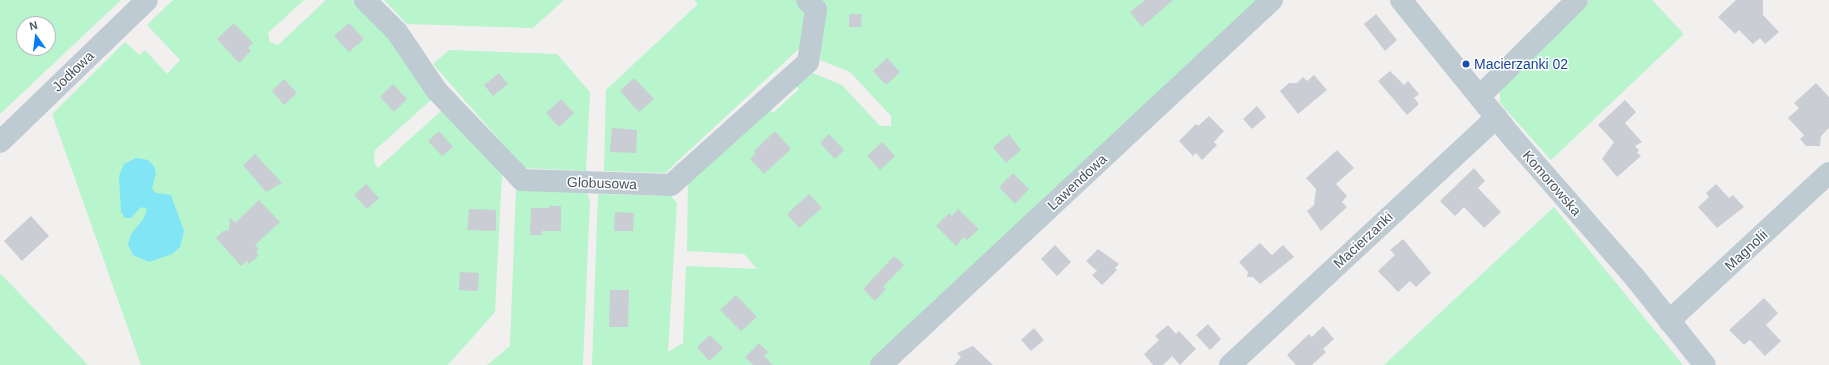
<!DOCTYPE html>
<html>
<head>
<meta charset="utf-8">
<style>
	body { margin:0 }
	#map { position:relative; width:1829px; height:365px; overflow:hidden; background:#f2efef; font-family:Helvetica,sans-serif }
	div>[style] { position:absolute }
	.green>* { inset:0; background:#b8f4cc }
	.water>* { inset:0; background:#81e5f6 }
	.building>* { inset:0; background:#caced4 }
	.minor>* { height:22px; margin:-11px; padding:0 11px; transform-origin:11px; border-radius:11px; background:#becbd3 }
	.dots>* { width:11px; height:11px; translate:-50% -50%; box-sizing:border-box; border:2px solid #fff; border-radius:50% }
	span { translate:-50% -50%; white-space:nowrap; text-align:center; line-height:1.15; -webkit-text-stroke:3px #fff; paint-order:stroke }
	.transit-label { font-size:14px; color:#164399 }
	.left { translate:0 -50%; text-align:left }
	.street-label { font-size:14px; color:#45545f }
	.north { position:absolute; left:16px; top:16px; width:40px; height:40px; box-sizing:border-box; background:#fff; border:1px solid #b5bbbf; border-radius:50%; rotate:346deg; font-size:11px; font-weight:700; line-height:16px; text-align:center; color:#45545f }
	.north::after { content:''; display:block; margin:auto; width:14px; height:18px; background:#047df7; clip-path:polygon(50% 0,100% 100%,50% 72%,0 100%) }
</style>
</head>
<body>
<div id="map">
	<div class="green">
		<i style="clip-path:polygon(evenodd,0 0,121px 0,0 114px,0 0,24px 24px,48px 24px,48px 48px,24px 48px,24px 24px)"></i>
		<i style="clip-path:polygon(173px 0,304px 0,268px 33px,270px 42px,278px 45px,326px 0,353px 0,392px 40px,431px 100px,375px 150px,374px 162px,378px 168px,442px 110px,502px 174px,495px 312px,448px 365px,141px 365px,52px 114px,125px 42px,139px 55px,145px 50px,167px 74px,180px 60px,147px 25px)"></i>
		<i style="clip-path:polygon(384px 0,564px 0,533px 28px,407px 24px)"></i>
		<i style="clip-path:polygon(694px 0,798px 0,808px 23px,804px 44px,665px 173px,604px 171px,606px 90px,698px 4px)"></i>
		<i style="clip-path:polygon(816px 0,1264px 0,873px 365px,592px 365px,598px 194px,671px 196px,677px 203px,668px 352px,683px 343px,686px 266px,757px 269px,744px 254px,687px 251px,688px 182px,770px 110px,773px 113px,799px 89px,795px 84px,808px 71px,842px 85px,880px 126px,891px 126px,891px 116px,850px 72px,820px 60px,824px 9px)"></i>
		<i style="clip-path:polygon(1589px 0,1652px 0,1684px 34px,1551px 160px,1500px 103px,1500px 85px)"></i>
		<i style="clip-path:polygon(449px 50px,557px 54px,590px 92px,586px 171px,524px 168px,433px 64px)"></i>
		<i style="clip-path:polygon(516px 190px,586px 192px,590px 200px,583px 365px,487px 365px,510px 346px)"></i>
		<i style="clip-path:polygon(1554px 207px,1683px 365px,1384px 365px)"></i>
		<i style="clip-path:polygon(0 273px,88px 365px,0 365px)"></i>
	</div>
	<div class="water">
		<i style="clip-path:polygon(136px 158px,148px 160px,154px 166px,156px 173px,152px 189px,156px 193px,171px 195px,184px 231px,180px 247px,172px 254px,149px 262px,133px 255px,128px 244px,131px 234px,144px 218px,147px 209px,141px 207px,131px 218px,125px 218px,121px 212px,119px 176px,124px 164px)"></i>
	</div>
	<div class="building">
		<i style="clip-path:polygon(1145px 0,1173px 0,1142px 27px,1130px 12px)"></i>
		<i style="clip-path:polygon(1736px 0,1763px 0,1763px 15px,1779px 32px,1765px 44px,1760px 38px,1753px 44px,1739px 30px,1735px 34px,1718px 17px)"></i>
		<i style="clip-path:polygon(849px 14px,862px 14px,861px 27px,849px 27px)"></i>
		<i style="clip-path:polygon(1376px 14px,1397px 40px,1385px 51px,1364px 24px)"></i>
		<i style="clip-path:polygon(234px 23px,253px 43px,248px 48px,251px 51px,239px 63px,217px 39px)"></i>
		<i style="clip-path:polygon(349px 23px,364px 39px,349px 52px,334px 36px)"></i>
		<i style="clip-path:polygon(887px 58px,900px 72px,886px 85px,873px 71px)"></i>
		<i style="clip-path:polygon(1390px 71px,1404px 85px,1408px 81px,1419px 94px,1414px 98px,1419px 104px,1407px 115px,1378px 81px)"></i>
		<i style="clip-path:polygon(499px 73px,508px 84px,493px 96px,484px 85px)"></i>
		<i style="clip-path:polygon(1314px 75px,1327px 90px,1298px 114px,1280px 91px,1289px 83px,1297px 83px,1303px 77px,1307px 81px)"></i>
		<i style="clip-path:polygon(634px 78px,654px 99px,639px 112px,620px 91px)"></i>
		<i style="clip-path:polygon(284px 79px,297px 93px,284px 105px,272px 91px)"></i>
		<i style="clip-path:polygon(1816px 83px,1829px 97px,1829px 128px,1821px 136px,1820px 146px,1806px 146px,1800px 139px,1804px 135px,1788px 118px,1799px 108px,1794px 103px)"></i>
		<i style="clip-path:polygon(393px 84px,407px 99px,394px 112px,380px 97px)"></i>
		<i style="clip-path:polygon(561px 99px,574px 113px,559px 127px,546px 113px)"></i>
		<i style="clip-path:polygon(1625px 100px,1636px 112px,1625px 123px,1642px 142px,1635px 146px,1639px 150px,1637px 153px,1641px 156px,1617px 177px,1602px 159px,1614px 142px,1598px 125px)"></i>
		<i style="clip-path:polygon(1257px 106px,1266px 117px,1252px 129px,1243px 119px)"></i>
		<i style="clip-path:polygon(1209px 116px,1224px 131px,1214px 142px,1217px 145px,1202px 160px,1196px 153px,1193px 156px,1179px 141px,1196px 124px,1198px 126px)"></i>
		<i style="clip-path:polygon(612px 128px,637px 130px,636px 153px,610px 152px)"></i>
		<i style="clip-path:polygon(439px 131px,453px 147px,442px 156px,428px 141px)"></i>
		<i style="clip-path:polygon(775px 131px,791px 149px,764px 174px,750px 159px,756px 153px,754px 151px)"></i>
		<i style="clip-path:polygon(829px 134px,844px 150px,835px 159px,820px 143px)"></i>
		<i style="clip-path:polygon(1009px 134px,1021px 150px,1006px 163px,993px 147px)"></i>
		<i style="clip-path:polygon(882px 142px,895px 156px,880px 170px,867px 156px)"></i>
		<i style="clip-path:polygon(1337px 150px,1354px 168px,1336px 184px,1347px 196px,1342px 202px,1347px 207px,1321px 231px,1307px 211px,1314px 205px,1316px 189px,1306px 178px)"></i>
		<i style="clip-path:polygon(255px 154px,282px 183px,266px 192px,243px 165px)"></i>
		<i style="clip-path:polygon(1474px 168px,1485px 181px,1478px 188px,1501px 212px,1484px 228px,1464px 207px,1455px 216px,1440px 201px)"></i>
		<i style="clip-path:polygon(1013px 173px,1029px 189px,1015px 204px,999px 187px)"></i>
		<i style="clip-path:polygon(366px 184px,379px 198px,367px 209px,354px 195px)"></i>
		<i style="clip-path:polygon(1716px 184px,1729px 198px,1733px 195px,1744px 207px,1717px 228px,1698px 207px,1709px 197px,1706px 193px)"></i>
		<i style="clip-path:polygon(809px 194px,822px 208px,799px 228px,787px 214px)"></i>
		<i style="clip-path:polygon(259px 200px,280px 222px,255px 245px,259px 249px,256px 252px,259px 255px,249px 264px,247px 261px,241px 266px,216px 238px,223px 231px,229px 230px,230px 217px,235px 223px)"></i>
		<i style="clip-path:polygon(549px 206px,561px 206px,561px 231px,542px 231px,542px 235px,530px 235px,531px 208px,549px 208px)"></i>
		<i style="clip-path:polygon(469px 209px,496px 210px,496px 231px,467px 230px)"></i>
		<i style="clip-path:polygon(958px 209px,979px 229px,967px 240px,964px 237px,956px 246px,936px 226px,949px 213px,952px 216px)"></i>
		<i style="clip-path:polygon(615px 212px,634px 213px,633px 231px,614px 231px)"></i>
		<i style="clip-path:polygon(31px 216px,49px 236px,22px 261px,4px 241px)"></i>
		<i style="clip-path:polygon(1403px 239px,1431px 273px,1416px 287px,1410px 281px,1398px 292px,1378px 271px,1395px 255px,1390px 250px)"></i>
		<i style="clip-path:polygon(1260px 243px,1272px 255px,1283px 245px,1294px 257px,1260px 284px,1253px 277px,1247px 277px,1248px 272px,1239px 262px)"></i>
		<i style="clip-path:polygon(1055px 245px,1071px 262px,1057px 276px,1041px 259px)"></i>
		<i style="clip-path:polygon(1098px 249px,1119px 264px,1115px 268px,1117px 270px,1102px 285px,1092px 275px,1097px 271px,1086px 261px)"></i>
		<i style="clip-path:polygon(894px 256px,904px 265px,883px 287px,886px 289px,875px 301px,863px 289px)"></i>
		<i style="clip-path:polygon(460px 272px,479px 273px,478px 291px,459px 290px)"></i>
		<i style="clip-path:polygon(610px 290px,629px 290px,628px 327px,609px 327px)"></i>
		<i style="clip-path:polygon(736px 295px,757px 317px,741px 331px,720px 310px)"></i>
		<i style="clip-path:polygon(1764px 298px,1778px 313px,1766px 325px,1781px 341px,1765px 356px,1750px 340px,1744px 345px,1729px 330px)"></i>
		<i style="clip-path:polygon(1208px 324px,1221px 339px,1210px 350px,1196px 335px)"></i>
		<i style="clip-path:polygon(1168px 325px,1176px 334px,1179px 331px,1196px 349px,1180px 365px,1172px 356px,1163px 365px,1153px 365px,1144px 354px,1159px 340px,1155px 336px)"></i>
		<i style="clip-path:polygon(1323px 326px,1334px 339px,1323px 349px,1326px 352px,1312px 365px,1296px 365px,1287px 355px,1309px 334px,1312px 337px)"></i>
		<i style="clip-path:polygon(1034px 328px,1044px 340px,1031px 351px,1021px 340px)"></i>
		<i style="clip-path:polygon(710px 335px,723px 348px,709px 361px,697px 347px)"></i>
		<i style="clip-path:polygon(759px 343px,768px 352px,764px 356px,773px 365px,753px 365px,745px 357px)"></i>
		<i style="clip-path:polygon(973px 346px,993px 365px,954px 365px,961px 357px,957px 353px)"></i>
	</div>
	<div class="minor">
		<i style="left:365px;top:0;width:45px;rotate:45deg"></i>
		<i style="left:397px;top:32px;width:71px;rotate:55.9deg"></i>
		<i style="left:437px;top:91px;width:123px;rotate:46.3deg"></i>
		<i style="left:522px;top:180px;width:149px;rotate:1.9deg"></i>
		<i style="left:671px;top:185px;width:184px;rotate:-41.9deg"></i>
		<i style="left:808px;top:62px;width:53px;rotate:-81.3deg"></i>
		<i style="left:816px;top:10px;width:13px;rotate:-132deg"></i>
		<i style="left:1401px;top:0;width:175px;rotate:51deg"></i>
		<i style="left:1511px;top:136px;width:190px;rotate:48.8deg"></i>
		<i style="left:1636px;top:279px;width:110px;rotate:51.3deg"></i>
		<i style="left:1480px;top:96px;width:136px;rotate:-44.7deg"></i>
		<i style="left:0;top:142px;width:204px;rotate:-44deg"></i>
		<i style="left:1669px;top:321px;width:218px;rotate:-42.8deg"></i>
		<i style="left:881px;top:365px;width:535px;rotate:-43.03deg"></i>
		<i style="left:1230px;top:365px;width:364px;rotate:-42.9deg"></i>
	</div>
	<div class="dots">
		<i style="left:1466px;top:64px;background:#1a4fb4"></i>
	</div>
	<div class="transit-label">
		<span class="left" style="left:1474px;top:64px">Macierzanki 02</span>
	</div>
	<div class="street-label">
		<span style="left:73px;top:71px;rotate:-44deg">Jodłowa</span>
		<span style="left:1077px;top:182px;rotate:-43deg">Lawendowa</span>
		<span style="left:602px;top:183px;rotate:2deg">Globusowa</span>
		<span style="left:1552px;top:183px;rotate:49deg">Komorowska</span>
		<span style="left:1363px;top:240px;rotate:-43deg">Macierzanki</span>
		<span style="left:1746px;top:250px;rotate:-43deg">Magnolii</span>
	</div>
	<div class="north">N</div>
</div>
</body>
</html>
